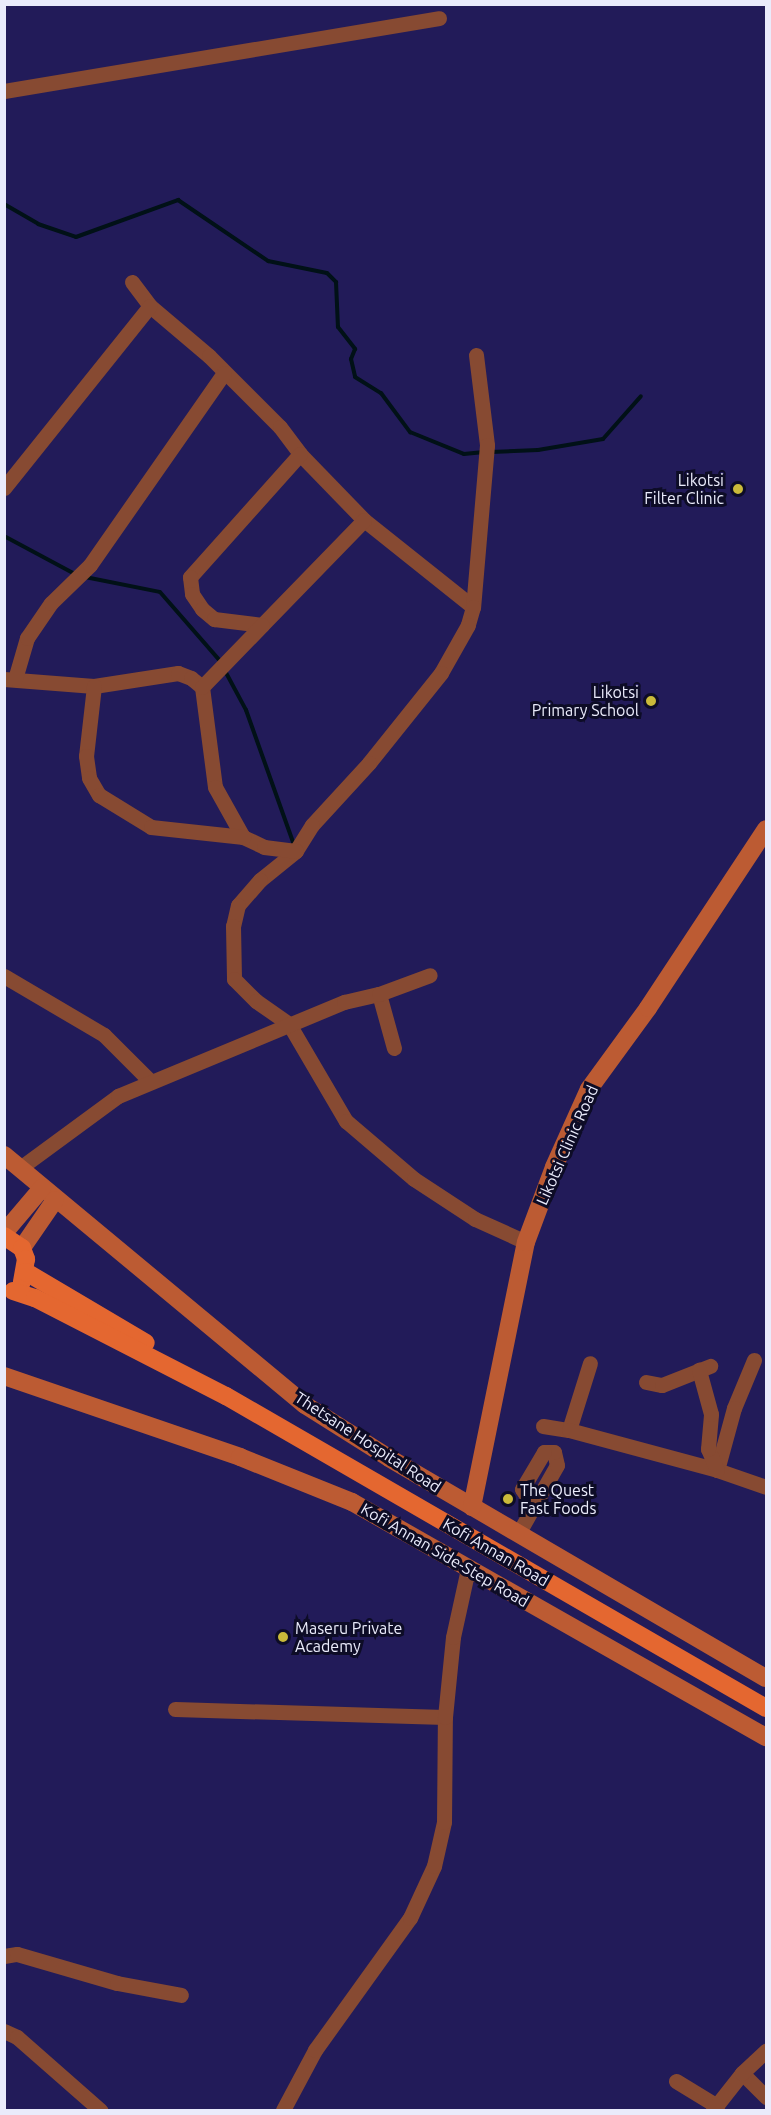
<!DOCTYPE html>
<html>
<head>
<meta charset="utf-8">
<style>
	body { margin:0 }
	#map { position:relative; width:771px; height:2115px; overflow:hidden; background:#221b59; font-family:Ubuntu,sans-serif }
	div>[style] { position:absolute }
	.stream>* { height:4px; margin:-2px; padding:0 2px; transform-origin:2px; border-radius:2px; background:#011117 }
	.street>* { height:15px; margin:-7.5px; padding:0 7.5px; transform-origin:7.5px; border-radius:7.5px; background:#874a32 }
	.secondary>* { height:18px; margin:-9px; padding:0 9px; transform-origin:9px; border-radius:9px; background:#bc5b33 }
	.primary>* { height:18px; margin:-9px; padding:0 9px; transform-origin:9px; border-radius:9px; background:#e46730 }
	.dots>* { width:16px; height:16px; translate:-50% -50%; box-sizing:border-box; border:3px solid #0d0c26; border-radius:50% }
	span { translate:-50% -50%; white-space:nowrap; text-align:center; line-height:1.15; -webkit-text-stroke:6px #0d0c26; paint-order:stroke }
	.poi-label { font-size:16px; color:#eaebfb }
	.right { translate:-100% -50%; text-align:right }
	.left { translate:0 -50%; text-align:left }
	.street-label { font-size:16px; color:#eaebfb }
	.frame { position:absolute; inset:0; border:6px solid #eaebfb; pointer-events:none }
</style>
</head>
<body>
<div id="map">
	<div class="stream">
		<i style="left:4px;top:204px;width:39px;rotate:30deg"></i>
		<i style="left:38px;top:224px;width:40px;rotate:18.9deg"></i>
		<i style="left:76px;top:237px;width:109px;rotate:-19.9deg"></i>
		<i style="left:178px;top:200px;width:109px;rotate:34.1deg"></i>
		<i style="left:268px;top:261px;width:60px;rotate:11.5deg"></i>
		<i style="left:327px;top:273px;width:13px;rotate:45deg"></i>
		<i style="left:336px;top:282px;width:45px;rotate:87.5deg"></i>
		<i style="left:338px;top:327px;width:28px;rotate:52deg"></i>
		<i style="left:355px;top:349px;width:11px;rotate:112deg"></i>
		<i style="left:351px;top:359px;width:18px;rotate:77deg"></i>
		<i style="left:355px;top:377px;width:31px;rotate:32deg"></i>
		<i style="left:381px;top:393px;width:49px;rotate:53.4deg"></i>
		<i style="left:410px;top:432px;width:58px;rotate:22.2deg"></i>
		<i style="left:464px;top:454px;width:20px;rotate:-6deg"></i>
		<i style="left:491px;top:452px;width:47px;rotate:-2.4deg"></i>
		<i style="left:538px;top:450px;width:66px;rotate:-9.6deg"></i>
		<i style="left:603px;top:439px;width:57px;rotate:-48.5deg"></i>
		<i style="left:4px;top:536px;width:81px;rotate:28.2deg"></i>
		<i style="left:85px;top:577px;width:76px;rotate:11.3deg"></i>
		<i style="left:160px;top:592px;width:93px;rotate:48.9deg"></i>
		<i style="left:224px;top:669px;width:47px;rotate:61.8deg"></i>
		<i style="left:246px;top:710px;width:143px;rotate:70.4deg"></i>
	</div>
	<div class="street">
		<i style="left:4px;top:91px;width:441px;rotate:-9.5deg"></i>
		<i style="left:132px;top:282px;width:30px;rotate:53deg"></i>
		<i style="left:150px;top:306px;width:77px;rotate:40.3deg"></i>
		<i style="left:209px;top:356px;width:100px;rotate:45deg"></i>
		<i style="left:280px;top:427px;width:34px;rotate:53deg"></i>
		<i style="left:300px;top:454px;width:92px;rotate:45.9deg"></i>
		<i style="left:364px;top:520px;width:139px;rotate:38.6deg"></i>
		<i style="left:476px;top:355px;width:91px;rotate:83deg"></i>
		<i style="left:487px;top:445px;width:163px;rotate:94.9deg"></i>
		<i style="left:473px;top:607px;width:19px;rotate:106deg"></i>
		<i style="left:468px;top:625px;width:55px;rotate:119.4deg"></i>
		<i style="left:441px;top:673px;width:115px;rotate:128.7deg"></i>
		<i style="left:369px;top:763px;width:84px;rotate:132.6deg"></i>
		<i style="left:312px;top:825px;width:31px;rotate:122deg"></i>
		<i style="left:296px;top:851px;width:46px;rotate:141.1deg"></i>
		<i style="left:260px;top:880px;width:33px;rotate:131deg"></i>
		<i style="left:238px;top:905px;width:22px;rotate:103deg"></i>
		<i style="left:233px;top:926px;width:53px;rotate:88.9deg"></i>
		<i style="left:234px;top:979px;width:31px;rotate:45deg"></i>
		<i style="left:256px;top:1001px;width:40px;rotate:34.9deg"></i>
		<i style="left:289px;top:1024px;width:113px;rotate:59.6deg"></i>
		<i style="left:346px;top:1121px;width:89px;rotate:40.5deg"></i>
		<i style="left:414px;top:1179px;width:73px;rotate:33.3deg"></i>
		<i style="left:475px;top:1219px;width:56px;rotate:24.3deg"></i>
		<i style="left:300px;top:454px;width:165px;rotate:131.8deg"></i>
		<i style="left:190px;top:577px;width:17px;rotate:83deg"></i>
		<i style="left:192px;top:594px;width:18px;rotate:56deg"></i>
		<i style="left:202px;top:609px;width:16px;rotate:40deg"></i>
		<i style="left:214px;top:619px;width:48px;rotate:7.1deg"></i>
		<i style="left:262px;top:625px;width:146px;rotate:-45.8deg"></i>
		<i style="left:4px;top:488px;width:233px;rotate:-51.3deg"></i>
		<i style="left:4px;top:679px;width:90px;rotate:4.4deg"></i>
		<i style="left:94px;top:686px;width:85px;rotate:-8.8deg"></i>
		<i style="left:178px;top:673px;width:14px;rotate:21deg"></i>
		<i style="left:191px;top:678px;width:14px;rotate:39deg"></i>
		<i style="left:202px;top:687px;width:101px;rotate:82.6deg"></i>
		<i style="left:215px;top:787px;width:57px;rotate:60.8deg"></i>
		<i style="left:243px;top:837px;width:23px;rotate:25deg"></i>
		<i style="left:264px;top:847px;width:32px;rotate:7deg"></i>
		<i style="left:15px;top:679px;width:43px;rotate:-73.7deg"></i>
		<i style="left:27px;top:638px;width:42px;rotate:-55.6deg"></i>
		<i style="left:51px;top:603px;width:54px;rotate:-44.3deg"></i>
		<i style="left:90px;top:565px;width:234px;rotate:-55.1deg"></i>
		<i style="left:94px;top:686px;width:70px;rotate:96.5deg"></i>
		<i style="left:86px;top:756px;width:22px;rotate:82deg"></i>
		<i style="left:89px;top:778px;width:20px;rotate:60deg"></i>
		<i style="left:99px;top:795px;width:61px;rotate:31.6deg"></i>
		<i style="left:151px;top:827px;width:93px;rotate:6.2deg"></i>
		<i style="left:202px;top:687px;width:86px;rotate:-45.9deg"></i>
		<i style="left:4px;top:976px;width:116px;rotate:30.5deg"></i>
		<i style="left:104px;top:1035px;width:66px;rotate:45deg"></i>
		<i style="left:379px;top:994px;width:56px;rotate:74.5deg"></i>
		<i style="left:20px;top:1168px;width:122px;rotate:-36.3deg"></i>
		<i style="left:118px;top:1096px;width:245px;rotate:-22.6deg"></i>
		<i style="left:344px;top:1002px;width:36px;rotate:-13deg"></i>
		<i style="left:379px;top:994px;width:54px;rotate:-20.4deg"></i>
		<i style="left:754px;top:1360px;width:52px;rotate:112.6deg"></i>
		<i style="left:734px;top:1408px;width:64px;rotate:105.3deg"></i>
		<i style="left:717px;top:1470px;width:52px;rotate:19.1deg"></i>
		<i style="left:646px;top:1382px;width:16px;rotate:11deg"></i>
		<i style="left:662px;top:1385px;width:52px;rotate:-21.6deg"></i>
		<i style="left:543px;top:1426px;width:26px;rotate:9deg"></i>
		<i style="left:569px;top:1430px;width:70px;rotate:-72.6deg"></i>
		<i style="left:569px;top:1430px;width:153px;rotate:15.1deg"></i>
		<i style="left:717px;top:1470px;width:23px;rotate:-113deg"></i>
		<i style="left:708px;top:1449px;width:35px;rotate:-85deg"></i>
		<i style="left:711px;top:1414px;width:46px;rotate:-105.3deg"></i>
		<i style="left:518px;top:1534px;width:79px;rotate:-60.5deg"></i>
		<i style="left:557px;top:1465px;width:13px;rotate:-103deg"></i>
		<i style="left:554px;top:1452px;width:10px;rotate:180deg"></i>
		<i style="left:544px;top:1452px;width:43px;rotate:120.7deg"></i>
		<i style="left:522px;top:1489px;width:18px;rotate:56deg"></i>
		<i style="left:175px;top:1709px;width:270px;rotate:1.7deg"></i>
		<i style="left:4px;top:1956px;width:13px;rotate:-9deg"></i>
		<i style="left:17px;top:1954px;width:104px;rotate:16.2deg"></i>
		<i style="left:117px;top:1983px;width:65px;rotate:10.6deg"></i>
		<i style="left:4px;top:2031px;width:14px;rotate:25deg"></i>
		<i style="left:17px;top:2037px;width:111px;rotate:41.3deg"></i>
		<i style="left:742px;top:2073px;width:34px;rotate:45deg"></i>
		<i style="left:676px;top:2081px;width:48px;rotate:31.4deg"></i>
		<i style="left:283px;top:2110px;width:68px;rotate:-61.9deg"></i>
		<i style="left:315px;top:2050px;width:163px;rotate:-54.3deg"></i>
		<i style="left:410px;top:1918px;width:57px;rotate:-65.2deg"></i>
		<i style="left:434px;top:1866px;width:45px;rotate:-77.2deg"></i>
		<i style="left:444px;top:1822px;width:105px;rotate:-89.5deg"></i>
		<i style="left:445px;top:1717px;width:80px;rotate:-84.3deg"></i>
		<i style="left:453px;top:1637px;width:70px;rotate:-77.6deg"></i>
		<i style="left:713px;top:2110px;width:47px;rotate:-51.9deg"></i>
		<i style="left:742px;top:2073px;width:33px;rotate:-43deg"></i>
	</div>
	<div class="secondary">
		<i style="left:4px;top:1155px;width:391px;rotate:39.7deg"></i>
		<i style="left:305px;top:1405px;width:99px;rotate:32.2deg"></i>
		<i style="left:389px;top:1458px;width:436px;rotate:30.3deg"></i>
		<i style="left:4px;top:1233px;width:59px;rotate:-49.8deg"></i>
		<i style="left:22px;top:1248px;width:58px;rotate:-55.5deg"></i>
		<i style="left:4px;top:1376px;width:250px;rotate:18.9deg"></i>
		<i style="left:240px;top:1457px;width:121px;rotate:21.9deg"></i>
		<i style="left:352px;top:1502px;width:476px;rotate:29.6deg"></i>
		<i style="left:472px;top:1507px;width:270px;rotate:-78.5deg"></i>
		<i style="left:526px;top:1242px;width:80px;rotate:-69.5deg"></i>
		<i style="left:554px;top:1167px;width:85px;rotate:-65.8deg"></i>
		<i style="left:589px;top:1089px;width:100px;rotate:-53.9deg"></i>
		<i style="left:648px;top:1008px;width:214px;rotate:-56.6deg"></i>
	</div>
	<div class="primary">
		<i style="left:4px;top:1236px;width:22px;rotate:34deg"></i>
		<i style="left:22px;top:1248px;width:12px;rotate:70deg"></i>
		<i style="left:26px;top:1259px;width:23px;rotate:100deg"></i>
		<i style="left:26px;top:1272px;width:139px;rotate:30.6deg"></i>
		<i style="left:13px;top:1291px;width:23px;rotate:18deg"></i>
		<i style="left:35px;top:1298px;width:215px;rotate:27.2deg"></i>
		<i style="left:226px;top:1396px;width:624px;rotate:30.02deg"></i>
	</div>
	<div class="dots">
		<i style="left:738px;top:489px;background:#caba3a"></i>
		<i style="left:651px;top:701px;background:#caba3a"></i>
		<i style="left:508px;top:1499px;background:#caba3a"></i>
		<i style="left:283px;top:1637px;background:#caba3a"></i>
	</div>
	<div class="poi-label">
		<span class="right" style="left:724px;top:489px">Likotsi<br>Filter Clinic</span>
		<span class="right" style="left:639px;top:701px">Likotsi<br>Primary School</span>
		<span class="left" style="left:520px;top:1499px">The Quest<br>Fast Foods</span>
		<span class="left" style="left:295px;top:1637px">Maseru Private<br>Academy</span>
	</div>
	<div class="street-label">
		<span style="left:567px;top:1145px;rotate:-66deg">Likotsi Clinic Road</span>
		<span style="left:368px;top:1442px;rotate:33deg">Thetsane Hospital Road</span>
		<span style="left:496px;top:1552px;rotate:30deg">Kofi Annan Road</span>
		<span style="left:445px;top:1555px;rotate:30deg">Kofi Annan Side-Step Road</span>
	</div>
	<div class="frame"></div>
</div>
</body>
</html>
